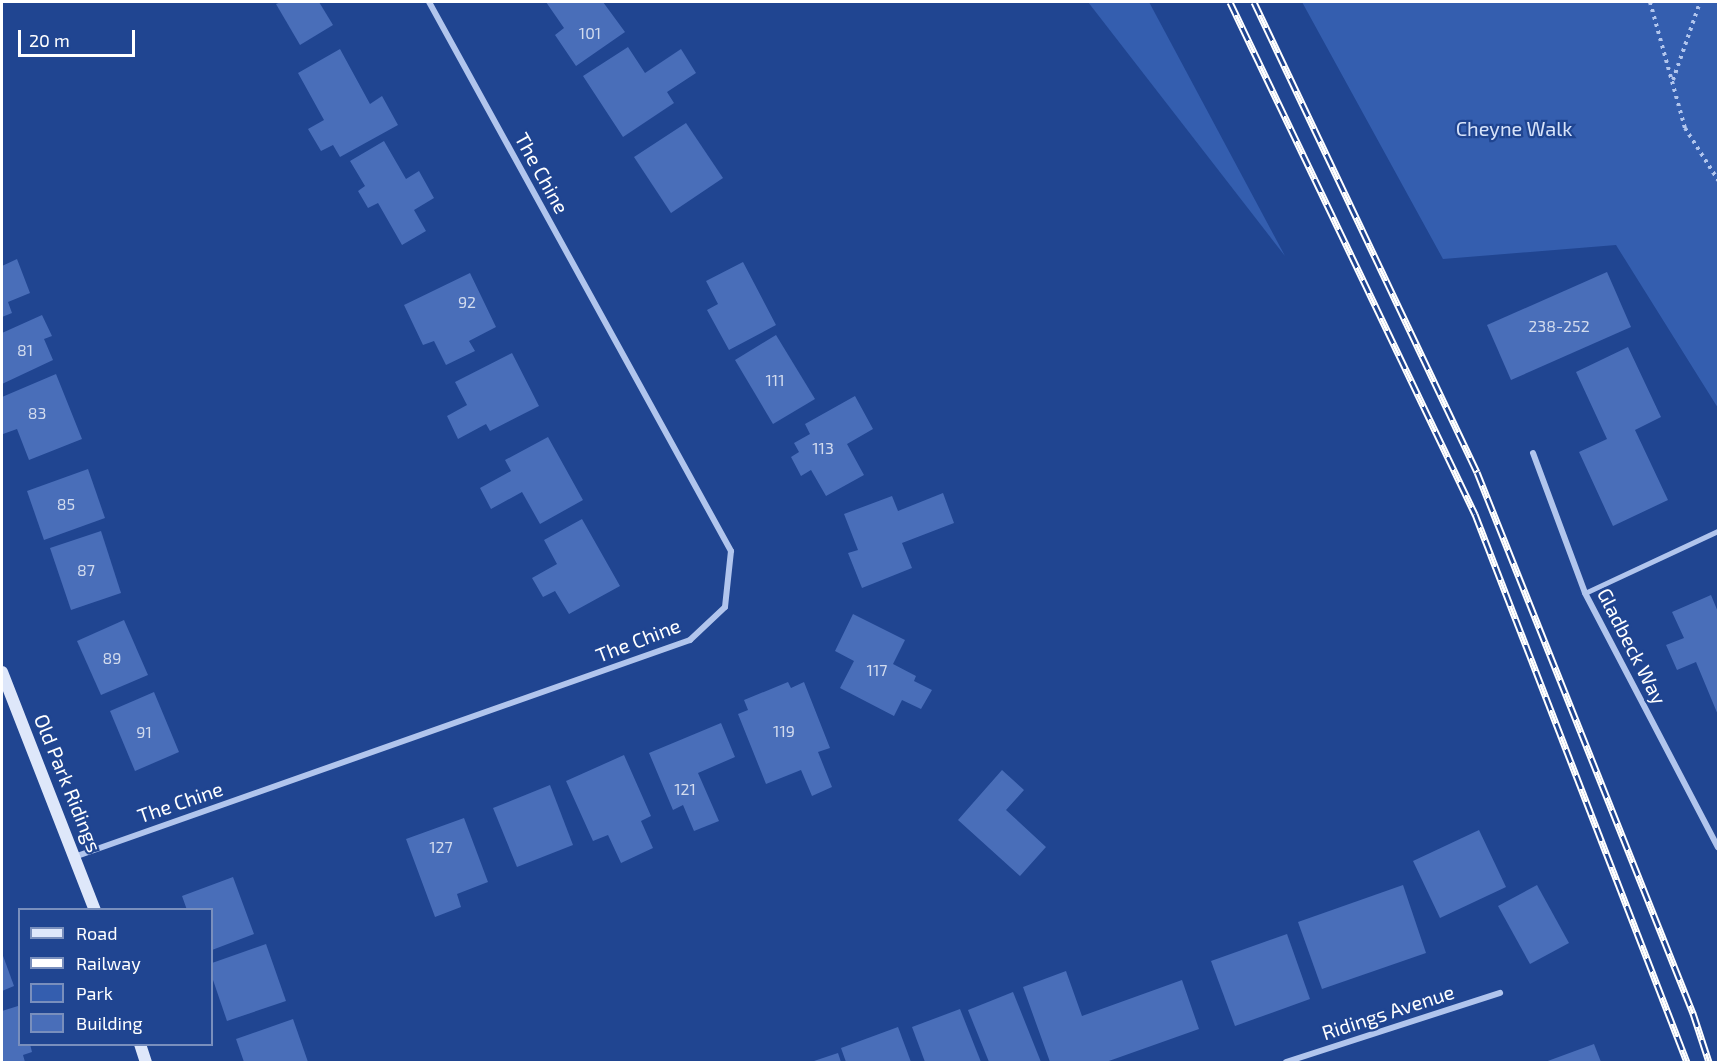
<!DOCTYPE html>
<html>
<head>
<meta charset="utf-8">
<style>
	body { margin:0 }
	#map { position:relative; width:1720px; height:1064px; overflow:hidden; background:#204591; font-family:"Exo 2",sans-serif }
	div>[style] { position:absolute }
	.green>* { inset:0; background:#345eaf }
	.building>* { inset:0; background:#496eb9 }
	.path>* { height:4px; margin-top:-2px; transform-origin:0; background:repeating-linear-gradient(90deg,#b1c5ed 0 3px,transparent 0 7.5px) }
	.lane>* { height:4.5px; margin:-2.25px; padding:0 2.25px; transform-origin:2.25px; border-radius:2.25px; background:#b1c5ed }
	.street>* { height:6px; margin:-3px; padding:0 3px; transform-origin:3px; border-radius:3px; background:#b1c5ed }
	.secondary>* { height:12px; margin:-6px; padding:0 6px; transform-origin:6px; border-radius:6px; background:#dee7fa }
	.rail>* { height:7px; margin-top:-3.5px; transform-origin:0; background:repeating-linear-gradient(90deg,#204591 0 14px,#fff 0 28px); box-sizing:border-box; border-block:2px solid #fff }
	span { translate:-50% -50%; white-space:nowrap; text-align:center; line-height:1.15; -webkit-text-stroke:4.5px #204591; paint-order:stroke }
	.number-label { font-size:16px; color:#d2dbee }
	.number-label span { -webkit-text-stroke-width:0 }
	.park-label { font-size:20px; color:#d7e3f9 }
	.street-label { font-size:20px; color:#fff }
	.frame { position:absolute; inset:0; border:3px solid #fff; pointer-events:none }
	.legend { position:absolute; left:18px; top:908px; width:195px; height:138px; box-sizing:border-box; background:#204591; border:2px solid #798fbd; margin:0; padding:8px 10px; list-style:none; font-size:18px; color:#fff }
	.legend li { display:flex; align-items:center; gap:12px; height:30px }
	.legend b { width:30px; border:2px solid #798fbd }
	.scale { position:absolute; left:18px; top:30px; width:117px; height:27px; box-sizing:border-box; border:3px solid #fff; border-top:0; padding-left:8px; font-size:18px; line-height:21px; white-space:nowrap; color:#fff; -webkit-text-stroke:4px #204591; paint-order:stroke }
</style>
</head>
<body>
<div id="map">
	<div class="green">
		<i style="clip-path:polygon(1088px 2px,1149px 2px,1285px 256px)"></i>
		<i style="clip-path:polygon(1302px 2px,1718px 2px,1718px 408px,1616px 245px,1443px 259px)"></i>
	</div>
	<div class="building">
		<i style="clip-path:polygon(281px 2px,319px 2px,333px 25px,300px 45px,276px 4px)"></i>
		<i style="clip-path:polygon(546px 2px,603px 2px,625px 32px,576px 66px,555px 35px,564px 28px)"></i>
		<i style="clip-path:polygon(628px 47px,645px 73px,681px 49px,696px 73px,667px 92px,674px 103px,623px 137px,583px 76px)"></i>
		<i style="clip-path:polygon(340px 49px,370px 104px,382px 96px,398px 125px,340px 157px,333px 145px,321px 151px,308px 129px,324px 120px,298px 73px)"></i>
		<i style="clip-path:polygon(686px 123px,723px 178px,671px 213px,634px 157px)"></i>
		<i style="clip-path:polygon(384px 141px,406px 179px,419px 171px,434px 198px,414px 210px,426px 231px,402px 245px,378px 203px,368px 208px,358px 191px,365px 186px,350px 161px)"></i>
		<i style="clip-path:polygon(17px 259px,30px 293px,8px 302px,12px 313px,2px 317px,2px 266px)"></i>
		<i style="clip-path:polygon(743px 262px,776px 325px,729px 350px,707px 310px,718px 304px,706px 281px)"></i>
		<i style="clip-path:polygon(1607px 272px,1631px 327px,1511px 380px,1487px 325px)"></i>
		<i style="clip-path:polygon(470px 273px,496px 327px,469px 341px,475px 351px,446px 365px,434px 341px,423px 345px,404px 305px)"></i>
		<i style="clip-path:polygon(42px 315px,52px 336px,44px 339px,53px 360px,2px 384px,2px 333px)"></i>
		<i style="clip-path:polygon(776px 335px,815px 399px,773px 424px,735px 360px)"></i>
		<i style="clip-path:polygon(1628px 347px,1661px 417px,1635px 430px,1668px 500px,1613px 526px,1579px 452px,1607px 439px,1576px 372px)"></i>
		<i style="clip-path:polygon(512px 353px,539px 406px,490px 431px,486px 424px,458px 439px,447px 416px,467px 405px,455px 382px)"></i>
		<i style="clip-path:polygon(56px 374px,82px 439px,29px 460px,17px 429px,3px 434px,2px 397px)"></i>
		<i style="clip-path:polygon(855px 396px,873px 429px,847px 444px,864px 475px,826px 496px,811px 470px,801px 476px,791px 457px,799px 452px,794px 443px,810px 434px,805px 424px)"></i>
		<i style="clip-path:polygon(548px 437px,583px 500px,540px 524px,522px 492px,491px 509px,480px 488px,511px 471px,505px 460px)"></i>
		<i style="clip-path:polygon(88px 469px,105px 518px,44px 540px,27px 491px)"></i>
		<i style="clip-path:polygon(943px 493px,954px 523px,902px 543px,912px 568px,862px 588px,848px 553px,858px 550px,844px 514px,892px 496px,898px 511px)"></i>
		<i style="clip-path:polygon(582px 519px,620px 586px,569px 614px,555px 591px,543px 597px,532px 578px,557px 564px,544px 540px)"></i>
		<i style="clip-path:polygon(101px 531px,121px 593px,71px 610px,50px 548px)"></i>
		<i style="clip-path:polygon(1711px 595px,1718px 612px,1718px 715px,1696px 662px,1677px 670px,1666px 645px,1684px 638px,1672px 612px)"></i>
		<i style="clip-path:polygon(853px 614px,905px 640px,893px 664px,916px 676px,914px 681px,932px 690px,921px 709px,902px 700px,894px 716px,840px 688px,854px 661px,835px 651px)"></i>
		<i style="clip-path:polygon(124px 620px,148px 675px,101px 695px,77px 641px)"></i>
		<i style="clip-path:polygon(788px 682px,791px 688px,804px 682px,830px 748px,818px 752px,832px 787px,812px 796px,801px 770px,766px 784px,738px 714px,748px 710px,744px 700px)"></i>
		<i style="clip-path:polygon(154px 692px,179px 752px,135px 771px,110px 711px)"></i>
		<i style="clip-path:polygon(721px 723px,735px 757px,698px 773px,719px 821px,694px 831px,683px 805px,673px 810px,649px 753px)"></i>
		<i style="clip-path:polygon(624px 755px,651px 816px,641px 821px,653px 848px,621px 863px,608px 835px,593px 841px,566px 781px)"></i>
		<i style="clip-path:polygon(1002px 770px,1024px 790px,1006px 810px,1046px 847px,1020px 876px,958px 820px)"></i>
		<i style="clip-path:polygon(550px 785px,573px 845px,517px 867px,493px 808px)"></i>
		<i style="clip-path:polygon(464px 818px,488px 882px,457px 894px,461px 907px,435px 917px,406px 839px)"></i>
		<i style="clip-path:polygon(1479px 830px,1506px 887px,1440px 918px,1413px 861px)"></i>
		<i style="clip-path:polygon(233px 877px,254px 934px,212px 950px,212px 910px,187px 910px,182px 896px)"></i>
		<i style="clip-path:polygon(1403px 885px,1426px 953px,1322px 989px,1298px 922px)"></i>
		<i style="clip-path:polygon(1537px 885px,1569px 943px,1530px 964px,1498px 906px)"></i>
		<i style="clip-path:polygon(1287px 934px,1310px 999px,1235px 1026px,1211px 961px)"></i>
		<i style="clip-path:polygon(266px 944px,286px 1001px,227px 1021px,212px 977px,212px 963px)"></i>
		<i style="clip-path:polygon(2px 953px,14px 986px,2px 991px)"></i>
		<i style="clip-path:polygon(1066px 971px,1082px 1016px,1182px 980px,1199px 1029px,1106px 1062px,1050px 1062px,1023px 987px)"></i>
		<i style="clip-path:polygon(1013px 992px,1041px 1062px,989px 1062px,968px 1010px)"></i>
		<i style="clip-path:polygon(18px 1006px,20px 1044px,30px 1044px,32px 1052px,23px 1055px,25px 1062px,2px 1062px,2px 1011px)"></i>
		<i style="clip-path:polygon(960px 1009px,981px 1062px,925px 1062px,912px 1027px)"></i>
		<i style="clip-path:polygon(293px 1019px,308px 1062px,244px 1062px,236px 1039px)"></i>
		<i style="clip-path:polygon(898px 1027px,911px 1062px,846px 1062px,841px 1048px)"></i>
		<i style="clip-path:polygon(1594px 1044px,1601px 1062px,1545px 1062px)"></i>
		<i style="clip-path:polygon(838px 1053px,841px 1062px,811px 1062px)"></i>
	</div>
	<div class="path">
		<i style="left:1650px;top:2px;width:131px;rotate:74.5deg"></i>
		<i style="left:1685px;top:128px;width:62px;rotate:57.6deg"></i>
		<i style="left:1673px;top:80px;width:83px;rotate:-70.9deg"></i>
	</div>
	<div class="lane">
		<i style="left:1585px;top:593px;width:147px;rotate:-25deg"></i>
	</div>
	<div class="street">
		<i style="left:1533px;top:453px;width:149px;rotate:69.6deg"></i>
		<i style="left:1585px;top:593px;width:287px;rotate:62.4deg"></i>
		<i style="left:77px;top:856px;width:650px;rotate:-19.41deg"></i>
		<i style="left:690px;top:640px;width:48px;rotate:-43.3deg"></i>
		<i style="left:725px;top:607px;width:56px;rotate:-83.9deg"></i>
		<i style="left:731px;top:551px;width:627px;rotate:-118.81deg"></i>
		<i style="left:1286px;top:1062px;width:225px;rotate:-17.9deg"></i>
	</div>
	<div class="secondary">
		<i style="left:2px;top:672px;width:256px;rotate:68.7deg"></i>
		<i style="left:140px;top:1044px;width:19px;rotate:72deg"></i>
	</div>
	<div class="rail">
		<i style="left:1230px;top:2px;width:568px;rotate:64.43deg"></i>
		<i style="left:1475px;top:514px;width:588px;rotate:68.85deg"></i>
		<i style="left:1254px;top:2px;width:520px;rotate:64.62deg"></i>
		<i style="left:1477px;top:472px;width:583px;rotate:68.24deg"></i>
		<i style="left:1693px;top:1013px;width:52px;rotate:71.9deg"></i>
	</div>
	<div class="number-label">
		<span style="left:590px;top:33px">101</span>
		<span style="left:467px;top:302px">92</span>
		<span style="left:1559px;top:326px">238-252</span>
		<span style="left:25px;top:350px">81</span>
		<span style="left:775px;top:380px">111</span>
		<span style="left:37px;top:413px">83</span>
		<span style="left:823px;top:448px">113</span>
		<span style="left:66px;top:504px">85</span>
		<span style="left:86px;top:570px">87</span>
		<span style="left:112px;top:658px">89</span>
		<span style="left:877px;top:670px">117</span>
		<span style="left:784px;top:731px">119</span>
		<span style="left:144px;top:732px">91</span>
		<span style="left:685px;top:789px">121</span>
		<span style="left:441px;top:847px">127</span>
	</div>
	<div class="park-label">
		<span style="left:1514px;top:128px">Cheyne Walk</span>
	</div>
	<div class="street-label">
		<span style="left:542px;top:173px;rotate:61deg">The Chine</span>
		<span style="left:638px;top:640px;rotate:-21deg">The Chine</span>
		<span style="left:1632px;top:646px;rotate:63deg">Gladbeck Way</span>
		<span style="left:68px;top:783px;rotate:68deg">Old Park Ridings</span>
		<span style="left:180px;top:802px;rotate:-19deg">The Chine</span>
		<span style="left:1388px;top:1012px;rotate:-18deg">Ridings Avenue</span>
	</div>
	<div class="frame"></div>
	<ul class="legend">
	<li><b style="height:8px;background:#dee7fa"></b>Road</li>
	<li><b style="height:8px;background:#fff"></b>Railway</li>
	<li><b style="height:16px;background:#345eaf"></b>Park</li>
	<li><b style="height:16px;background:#496eb9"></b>Building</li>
	</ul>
	<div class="scale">20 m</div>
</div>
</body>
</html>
